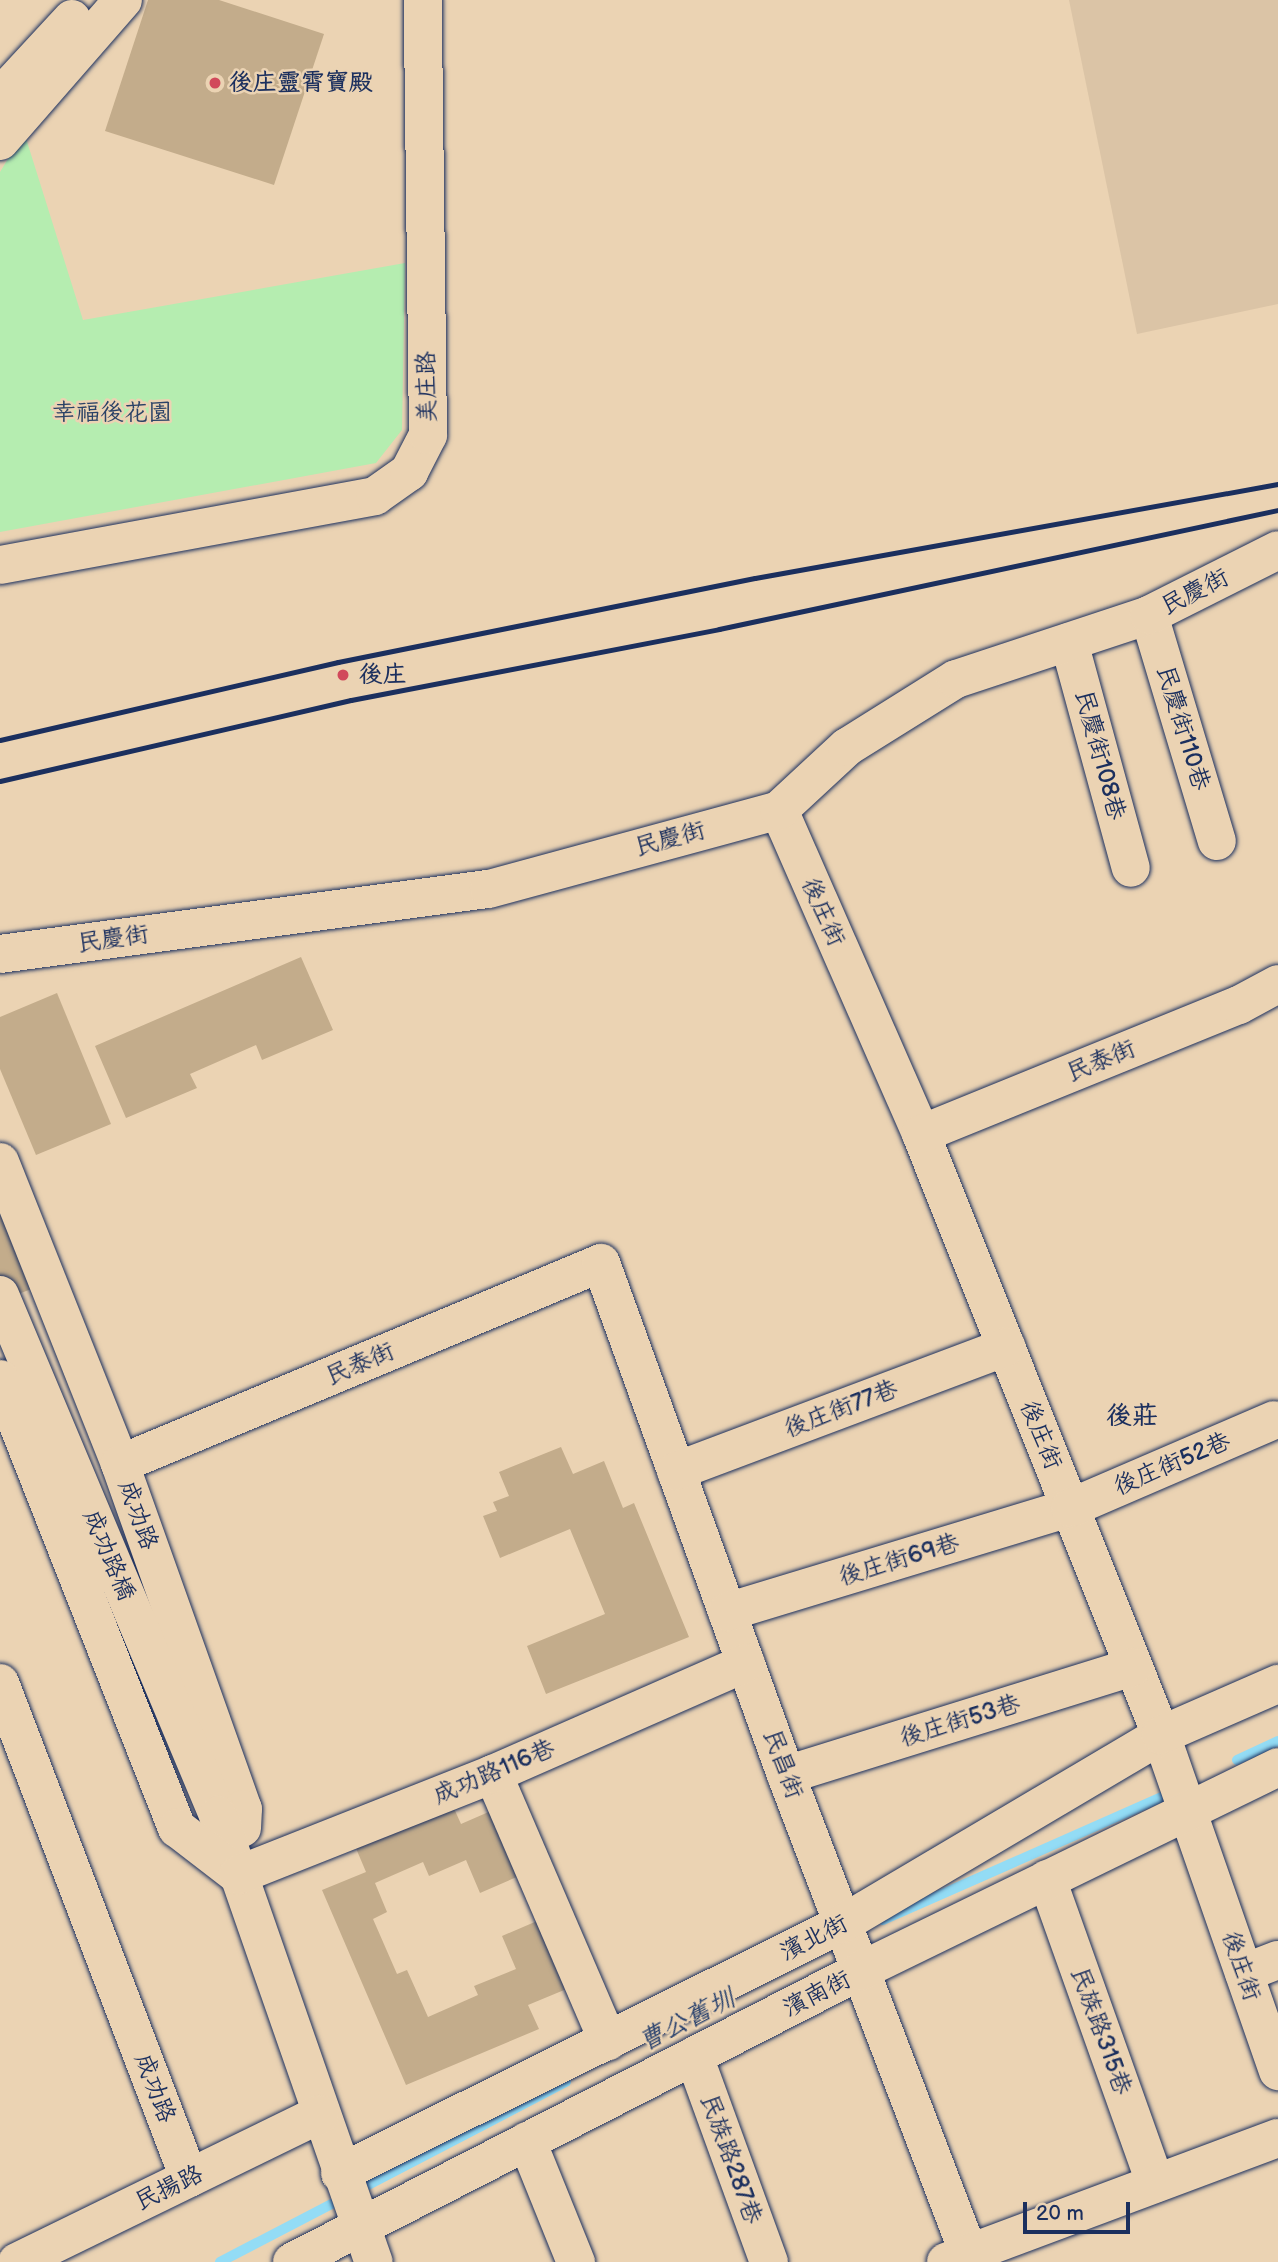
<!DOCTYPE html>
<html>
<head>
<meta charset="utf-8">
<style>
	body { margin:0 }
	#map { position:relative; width:1278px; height:2262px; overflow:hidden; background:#ebd3b3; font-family:"Balsamiq Sans","LXGW WenKai TC",sans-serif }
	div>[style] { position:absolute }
	.built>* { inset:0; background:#dbc4a6 }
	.green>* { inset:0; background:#b5edb0 }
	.stream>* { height:10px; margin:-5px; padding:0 5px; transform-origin:5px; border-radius:5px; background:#93dcf5 }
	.building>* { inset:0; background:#c3ac8b }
	.roads { filter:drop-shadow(0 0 2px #1b2f5e) drop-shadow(0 0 2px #1b2f5e) }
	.minor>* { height:38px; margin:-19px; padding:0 19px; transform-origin:19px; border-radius:19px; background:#ebd3b3 }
	.rail>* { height:5px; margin:-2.5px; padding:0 2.5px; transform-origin:2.5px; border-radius:2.5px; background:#1b2f5e }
	.dots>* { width:19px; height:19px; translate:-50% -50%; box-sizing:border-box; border:4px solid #ebd3b3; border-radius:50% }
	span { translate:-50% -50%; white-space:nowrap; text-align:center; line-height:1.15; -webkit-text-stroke:5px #ebd3b3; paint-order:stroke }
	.poi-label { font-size:24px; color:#1b2f5e; font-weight:700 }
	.left { translate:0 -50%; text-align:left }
	.street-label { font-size:24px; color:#1b2f5e }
	.park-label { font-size:24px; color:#2a4266 }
	.neighbourhood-label { font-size:26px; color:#1b2f5e; font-weight:700 }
	.water-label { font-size:26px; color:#27406d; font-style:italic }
	.scale { position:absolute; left:1023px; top:2202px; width:107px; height:32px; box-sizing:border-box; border:4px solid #1b2f5e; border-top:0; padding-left:9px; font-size:21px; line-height:24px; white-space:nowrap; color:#1b2f5e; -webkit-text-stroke:5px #ebd3b3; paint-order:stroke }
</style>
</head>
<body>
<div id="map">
	<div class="built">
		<i style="clip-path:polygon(1069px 0,1278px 0,1278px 304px,1137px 334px)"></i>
	</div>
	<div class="green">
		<i style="clip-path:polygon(24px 132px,83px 320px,405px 263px,402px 430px,376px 463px,0 532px,0 172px)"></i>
	</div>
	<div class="stream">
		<i style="left:1237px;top:1760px;width:45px;rotate:-24.9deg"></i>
		<i style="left:883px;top:1920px;width:305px;rotate:-23.8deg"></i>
		<i style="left:220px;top:2262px;width:390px;rotate:-27.5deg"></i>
	</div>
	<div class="building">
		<i style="clip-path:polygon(148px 0,219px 0,324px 34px,274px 185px,105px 131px)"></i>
		<i style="clip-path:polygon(301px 957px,333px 1030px,262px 1060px,256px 1045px,190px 1074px,197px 1088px,126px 1118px,95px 1046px)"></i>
		<i style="clip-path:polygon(57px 993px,111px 1124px,36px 1155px,0 1069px,0 1017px)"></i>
		<i style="clip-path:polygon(0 1202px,34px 1288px,0 1301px)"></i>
		<i style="clip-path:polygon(561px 1447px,573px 1474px,604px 1461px,623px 1508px,634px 1503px,689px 1637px,546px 1694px,527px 1646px,605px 1614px,570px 1529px,500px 1558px,483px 1516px,497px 1511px,493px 1502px,509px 1496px,499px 1472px)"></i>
		<i style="clip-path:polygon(452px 1804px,461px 1824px,500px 1807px,528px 1872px,480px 1893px,466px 1860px,429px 1876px,423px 1862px,375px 1883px,387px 1912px,373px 1919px,397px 1974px,407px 1970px,428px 2017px,478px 1995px,474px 1986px,516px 1969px,502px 1936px,551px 1915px,581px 1983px,528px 2005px,539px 2029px,406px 2085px,322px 1890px,366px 1872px,355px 1846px)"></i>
	</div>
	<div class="roads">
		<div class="minor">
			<i style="left:0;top:97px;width:106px;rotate:-47.3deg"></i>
			<i style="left:0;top:141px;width:187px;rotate:-48.9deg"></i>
			<i style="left:0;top:565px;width:381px;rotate:-10.4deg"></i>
			<i style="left:375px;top:496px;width:42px;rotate:-35.2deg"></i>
			<i style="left:409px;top:472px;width:42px;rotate:-62.8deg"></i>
			<i style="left:428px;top:435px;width:435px;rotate:-90.7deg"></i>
			<i style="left:1149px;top:615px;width:236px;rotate:73.3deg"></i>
			<i style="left:1069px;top:642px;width:234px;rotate:74.7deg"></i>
			<i style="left:779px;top:810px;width:354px;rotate:66.3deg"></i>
			<i style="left:921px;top:1134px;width:647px;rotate:68.23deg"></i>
			<i style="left:1161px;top:1735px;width:356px;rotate:70.8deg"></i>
			<i style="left:0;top:954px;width:493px;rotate:-7.6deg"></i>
			<i style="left:489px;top:889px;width:301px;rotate:-15.2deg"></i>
			<i style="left:779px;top:810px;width:93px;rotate:-42.8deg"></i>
			<i style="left:847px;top:747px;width:128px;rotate:-32deg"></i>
			<i style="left:956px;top:679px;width:203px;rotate:-18.3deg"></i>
			<i style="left:1149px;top:615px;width:144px;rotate:-26.7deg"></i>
			<i style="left:921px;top:1134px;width:343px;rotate:-22.1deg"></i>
			<i style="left:1239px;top:1005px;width:44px;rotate:-28.3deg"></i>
			<i style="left:0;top:1162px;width:325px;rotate:68.3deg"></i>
			<i style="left:120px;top:1464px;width:366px;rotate:70.4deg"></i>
			<i style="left:243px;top:1809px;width:19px;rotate:93deg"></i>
			<i style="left:0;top:1295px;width:564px;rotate:67.26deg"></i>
			<i style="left:218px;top:1815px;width:473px;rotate:70.8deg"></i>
			<i style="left:0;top:1379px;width:483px;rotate:68.5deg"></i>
			<i style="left:177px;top:1828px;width:77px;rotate:37.6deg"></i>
			<i style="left:120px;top:1464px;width:521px;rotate:-22.68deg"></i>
			<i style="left:601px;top:1263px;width:544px;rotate:70.13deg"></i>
			<i style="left:786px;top:1775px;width:521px;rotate:69.1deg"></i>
			<i style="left:676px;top:1471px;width:353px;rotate:-20.6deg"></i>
			<i style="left:727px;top:1612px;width:358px;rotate:-16.9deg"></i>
			<i style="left:1070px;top:1508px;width:222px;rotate:-23.3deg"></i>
			<i style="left:0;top:1683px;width:530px;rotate:69.1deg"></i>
			<i style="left:493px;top:1774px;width:291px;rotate:66.7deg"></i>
			<i style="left:786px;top:1775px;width:363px;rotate:-17.3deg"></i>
			<i style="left:238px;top:1875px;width:274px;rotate:-21.6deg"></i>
			<i style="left:493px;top:1774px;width:276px;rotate:-23.7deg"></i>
			<i style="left:1047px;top:1879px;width:323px;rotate:70.4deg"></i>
			<i style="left:1244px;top:1973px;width:36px;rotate:-21deg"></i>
			<i style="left:694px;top:2056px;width:219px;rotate:70deg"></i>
			<i style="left:527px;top:2141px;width:131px;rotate:68deg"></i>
			<i style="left:340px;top:2173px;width:560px;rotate:-26.38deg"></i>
			<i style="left:842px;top:1924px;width:371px;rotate:-30.6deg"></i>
			<i style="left:1161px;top:1735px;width:128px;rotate:-23.6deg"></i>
			<i style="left:17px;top:2262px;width:337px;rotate:-26deg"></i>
			<i style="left:292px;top:2262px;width:638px;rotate:-27.13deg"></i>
			<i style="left:860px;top:1971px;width:465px;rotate:-26deg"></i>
			<i style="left:946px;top:2262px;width:354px;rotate:-20.5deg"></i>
		</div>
	</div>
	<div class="rail">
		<i style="left:0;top:740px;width:347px;rotate:-13deg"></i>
		<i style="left:338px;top:662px;width:425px;rotate:-11.4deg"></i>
		<i style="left:755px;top:578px;width:531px;rotate:-10.19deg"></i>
		<i style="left:0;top:781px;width:360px;rotate:-13deg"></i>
		<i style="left:351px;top:700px;width:375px;rotate:-10.9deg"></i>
		<i style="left:719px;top:629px;width:572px;rotate:-12.02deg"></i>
	</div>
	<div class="dots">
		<i style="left:215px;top:83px;background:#d1495b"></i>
		<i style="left:343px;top:675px;background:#d1495b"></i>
	</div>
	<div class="poi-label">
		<span class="left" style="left:229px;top:83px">後庄靈霄寶殿</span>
		<span class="left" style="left:359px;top:675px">後庄</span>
	</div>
	<div class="street-label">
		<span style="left:427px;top:387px;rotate:-91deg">美庄路</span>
		<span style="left:1195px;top:592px;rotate:-27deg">民慶街</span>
		<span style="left:1183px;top:728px;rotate:73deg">民慶街110巷</span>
		<span style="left:1100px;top:755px;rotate:75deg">民慶街108巷</span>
		<span style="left:670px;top:839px;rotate:-15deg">民慶街</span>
		<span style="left:823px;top:912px;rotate:66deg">後庄街</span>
		<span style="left:113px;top:939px;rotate:-8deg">民慶街</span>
		<span style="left:1101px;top:1061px;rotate:-22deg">民泰街</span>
		<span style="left:360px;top:1364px;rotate:-23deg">民泰街</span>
		<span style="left:841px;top:1409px;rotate:-21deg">後庄街77巷</span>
		<span style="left:1041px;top:1435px;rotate:68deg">後庄街</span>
		<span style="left:1172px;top:1464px;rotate:-23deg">後庄街52巷</span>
		<span style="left:138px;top:1515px;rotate:70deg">成功路</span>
		<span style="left:109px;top:1555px;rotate:67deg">成功路橋</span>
		<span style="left:899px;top:1560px;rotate:-17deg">後庄街69巷</span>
		<span style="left:960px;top:1721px;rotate:-17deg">後庄街53巷</span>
		<span style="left:783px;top:1764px;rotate:70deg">民昌街</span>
		<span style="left:494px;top:1772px;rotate:-23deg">成功路116巷</span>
		<span style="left:814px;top:1938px;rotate:-27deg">濱北街</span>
		<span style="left:1241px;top:1966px;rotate:71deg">後庄街</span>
		<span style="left:817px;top:1994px;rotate:-27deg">濱南街</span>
		<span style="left:1101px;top:2031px;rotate:70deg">民族路315巷</span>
		<span style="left:155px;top:2088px;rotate:69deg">成功路</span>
		<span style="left:731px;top:2159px;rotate:70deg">民族路287巷</span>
		<span style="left:169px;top:2188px;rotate:-26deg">民揚路</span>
	</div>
	<div class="park-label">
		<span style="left:112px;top:413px">幸福後花園</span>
	</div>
	<div class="neighbourhood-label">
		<span style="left:1132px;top:1417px">後莊</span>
	</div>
	<div class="water-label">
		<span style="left:687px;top:2021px;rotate:-27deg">曹公舊圳</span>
	</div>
	<div class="scale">20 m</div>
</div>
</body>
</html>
